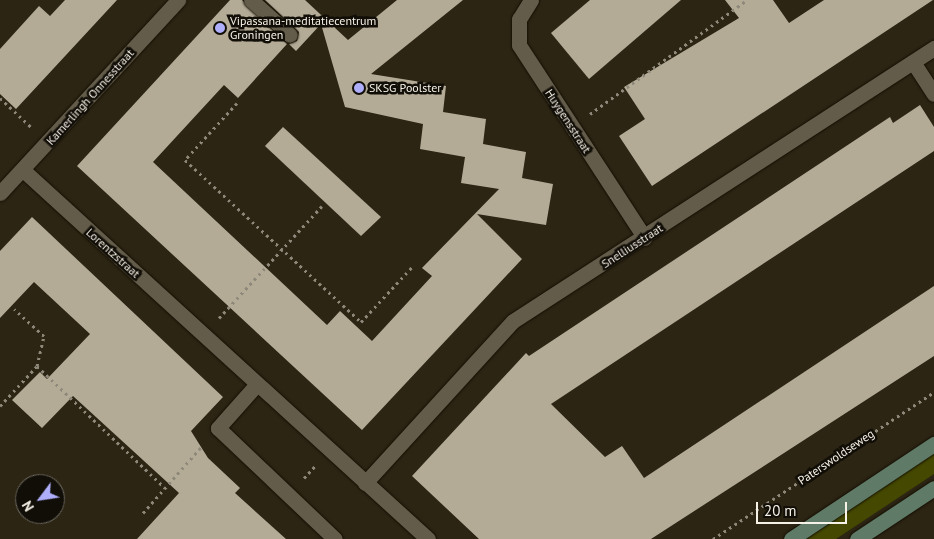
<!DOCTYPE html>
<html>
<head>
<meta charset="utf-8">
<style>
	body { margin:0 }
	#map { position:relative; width:934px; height:539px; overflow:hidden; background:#2c2514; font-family:"PT Sans",sans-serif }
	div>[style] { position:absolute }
	.green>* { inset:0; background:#444800 }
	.building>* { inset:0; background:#b4ab97 }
	.path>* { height:3px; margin-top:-1.5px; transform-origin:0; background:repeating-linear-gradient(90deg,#8e887a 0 2.5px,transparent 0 6.5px) }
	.roads { filter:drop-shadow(0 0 1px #140e01) drop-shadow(0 0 1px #140e01) }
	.lane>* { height:15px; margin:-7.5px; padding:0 7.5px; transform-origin:7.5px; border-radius:7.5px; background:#645c4a }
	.street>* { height:15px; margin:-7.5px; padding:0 7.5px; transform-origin:7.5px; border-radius:7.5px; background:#645c4a }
	.secondary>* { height:15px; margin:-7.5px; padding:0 7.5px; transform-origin:7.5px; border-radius:7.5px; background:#5f7a67 }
	.dots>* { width:14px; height:14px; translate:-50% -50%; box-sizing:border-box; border:2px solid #110e07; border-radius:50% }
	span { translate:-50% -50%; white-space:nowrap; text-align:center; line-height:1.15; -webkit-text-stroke:5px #110e07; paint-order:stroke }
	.poi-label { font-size:12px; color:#f7f2e8 }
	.left { translate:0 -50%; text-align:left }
	.street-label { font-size:12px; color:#f7f2e8 }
	.north { position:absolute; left:15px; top:474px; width:50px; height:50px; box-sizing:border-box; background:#110e07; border:1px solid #6d6961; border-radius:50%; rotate:239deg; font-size:14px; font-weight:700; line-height:20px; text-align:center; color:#f7f2e8 }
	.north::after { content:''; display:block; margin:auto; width:18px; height:22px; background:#afaefa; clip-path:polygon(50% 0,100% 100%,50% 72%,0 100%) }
	.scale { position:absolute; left:756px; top:502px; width:91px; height:22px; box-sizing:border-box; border:2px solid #f7f2e8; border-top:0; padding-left:6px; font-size:15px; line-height:18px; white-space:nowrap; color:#f7f2e8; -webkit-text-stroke:4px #110e07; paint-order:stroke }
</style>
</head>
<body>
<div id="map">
	<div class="green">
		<i style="clip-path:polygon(934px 450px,934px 474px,836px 539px,799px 539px)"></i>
	</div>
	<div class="building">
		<i style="clip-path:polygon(65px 0,117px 0,16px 109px,0 94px,0 49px,39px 6px,50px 16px)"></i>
		<i style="clip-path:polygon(230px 0,242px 0,287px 44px,238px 98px,224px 85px,153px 162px,327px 325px,340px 311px,372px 341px,432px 276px,422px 268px,499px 189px,461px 183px,465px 157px,420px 149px,423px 124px,345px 107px,321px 24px,296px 51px,289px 44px,297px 41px,299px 32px,265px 0,305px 0,348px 40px,397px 0,463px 0,371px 74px,446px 86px,443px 112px,486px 119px,483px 144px,526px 152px,522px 178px,553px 184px,546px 225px,477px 214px,522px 259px,362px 430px,77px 166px)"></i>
		<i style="clip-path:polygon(590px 0,681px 0,589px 79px,551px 33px)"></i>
		<i style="clip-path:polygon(725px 0,773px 0,789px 23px,824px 0,933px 0,652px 186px,619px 136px,645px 119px,624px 87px,739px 18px)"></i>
		<i style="clip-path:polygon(920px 105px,934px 127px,934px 151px,551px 404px,605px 457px,622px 446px,644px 478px,934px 286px,934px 356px,651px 539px,479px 539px,412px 476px,526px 353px,529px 356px,890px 117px,893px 123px)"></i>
		<i style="clip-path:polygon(283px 127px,381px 217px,361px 236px,265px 146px)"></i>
		<i style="clip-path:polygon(32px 217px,223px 397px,191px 431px,208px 458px,240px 488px,235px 493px,286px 539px,137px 539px,179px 493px,73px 396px,42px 428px,12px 400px,40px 372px,47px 379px,90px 334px,34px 282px,0 318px,0 251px)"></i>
	</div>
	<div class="path">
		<i style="left:0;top:98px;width:42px;rotate:43.1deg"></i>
		<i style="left:237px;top:103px;width:77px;rotate:132.4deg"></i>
		<i style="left:185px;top:160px;width:239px;rotate:42.6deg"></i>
		<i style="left:361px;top:322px;width:76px;rotate:-47.1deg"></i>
		<i style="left:590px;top:114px;width:194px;rotate:-36deg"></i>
		<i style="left:219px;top:318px;width:152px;rotate:-47.4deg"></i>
		<i style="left:37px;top:366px;width:177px;rotate:43.6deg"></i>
		<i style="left:0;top:406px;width:54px;rotate:-47.2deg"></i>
		<i style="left:37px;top:366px;width:31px;rotate:-77deg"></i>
		<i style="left:44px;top:336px;width:40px;rotate:-138deg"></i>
		<i style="left:304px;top:478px;width:16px;rotate:-47deg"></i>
		<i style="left:143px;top:513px;width:89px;rotate:-48.6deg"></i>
		<i style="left:713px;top:539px;width:265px;rotate:-33.6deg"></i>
	</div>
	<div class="roads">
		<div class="lane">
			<i style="left:251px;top:0;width:52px;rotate:41.9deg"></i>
			<i style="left:913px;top:62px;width:38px;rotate:57deg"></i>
			<i style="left:257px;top:384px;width:59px;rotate:131.6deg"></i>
			<i style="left:218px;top:428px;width:161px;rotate:43.5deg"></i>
		</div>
		<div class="street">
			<i style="left:531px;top:0;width:22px;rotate:122deg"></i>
			<i style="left:519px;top:19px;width:26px;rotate:90deg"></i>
			<i style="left:519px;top:45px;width:230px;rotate:56.9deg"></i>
			<i style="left:23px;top:170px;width:548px;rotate:42.34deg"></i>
			<i style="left:0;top:193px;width:263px;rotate:-47.3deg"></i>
			<i style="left:365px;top:483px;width:219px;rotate:-47.6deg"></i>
			<i style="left:513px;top:321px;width:502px;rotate:-32.96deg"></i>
		</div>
		<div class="secondary">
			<i style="left:791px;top:539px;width:172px;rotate:-33.6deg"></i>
			<i style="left:857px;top:539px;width:92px;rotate:-33.5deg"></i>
		</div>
	</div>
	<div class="dots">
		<i style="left:220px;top:28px;background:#afaefa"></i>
		<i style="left:359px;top:88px;background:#afaefa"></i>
	</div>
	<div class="poi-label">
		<span class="left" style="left:230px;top:28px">Vipassana-meditatiecentrum<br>Groningen</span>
		<span class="left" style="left:369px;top:88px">SKSG Poolster</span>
	</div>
	<div class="street-label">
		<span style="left:90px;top:97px;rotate:-48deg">Kamerlingh Onnesstraat</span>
		<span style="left:568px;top:121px;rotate:57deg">Huygensstraat</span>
		<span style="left:632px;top:246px;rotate:-33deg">Snelliusstraat</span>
		<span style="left:113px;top:253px;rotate:42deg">Lorentzstraat</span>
		<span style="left:836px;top:457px;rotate:-34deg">Paterswoldseweg</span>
	</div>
	<div class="north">N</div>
	<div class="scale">20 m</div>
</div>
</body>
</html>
